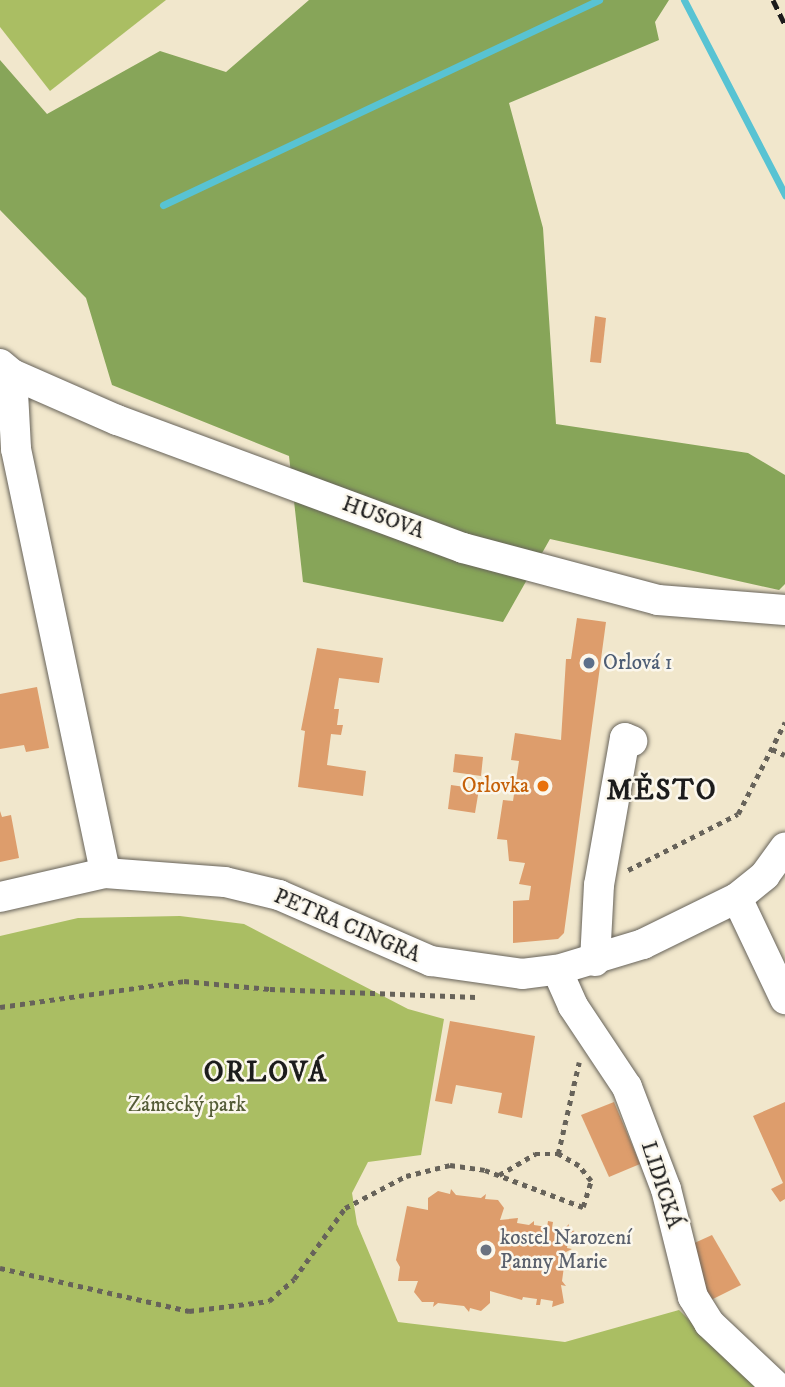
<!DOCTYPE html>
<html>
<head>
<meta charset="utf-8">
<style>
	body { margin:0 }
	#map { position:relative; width:785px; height:1387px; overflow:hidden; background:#f1e7cc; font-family:"IM FELL DW Pica",serif }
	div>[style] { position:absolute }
	.green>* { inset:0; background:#aabe63 }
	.forest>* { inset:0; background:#87a559 }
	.stream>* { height:7px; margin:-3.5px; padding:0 3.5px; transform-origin:3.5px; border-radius:3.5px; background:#58c3d3 }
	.building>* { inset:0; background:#dd9d6c }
	.path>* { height:4.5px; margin-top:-2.25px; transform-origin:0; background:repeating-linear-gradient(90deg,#67635a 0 5px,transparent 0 10px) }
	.roads { filter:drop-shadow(0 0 2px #67635a) drop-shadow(0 0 2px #67635a) }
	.minor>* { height:30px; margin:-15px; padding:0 15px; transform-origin:15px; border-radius:15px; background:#fff }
	.rail>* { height:5px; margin-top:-2.5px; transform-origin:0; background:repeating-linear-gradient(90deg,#1c1c1c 0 10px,transparent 0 15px) }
	.dots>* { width:19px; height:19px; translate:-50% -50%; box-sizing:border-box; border:4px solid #fbf7ec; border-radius:50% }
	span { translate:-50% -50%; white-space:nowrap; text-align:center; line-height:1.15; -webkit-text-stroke:5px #fbf7ec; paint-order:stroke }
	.street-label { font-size:21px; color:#1c1c1c }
	.service-label { font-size:21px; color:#4e5e75 }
	.left { translate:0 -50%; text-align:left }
	.food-label { font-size:21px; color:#c56008 }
	.right { translate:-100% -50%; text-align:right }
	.park-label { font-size:21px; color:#555d38 }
	.worship-label { font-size:21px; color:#5b616d }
	.district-label { font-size:28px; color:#1c1c1c; font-weight:700; letter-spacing:2px }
</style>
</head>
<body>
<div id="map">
	<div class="green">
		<i style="clip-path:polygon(0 0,166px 0,50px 91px,0 27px)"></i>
		<i style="clip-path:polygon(180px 916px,244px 924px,408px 1009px,444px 1019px,421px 1155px,368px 1162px,352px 1193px,357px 1224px,398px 1322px,565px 1342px,679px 1310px,757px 1387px,0 1387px,0 936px,78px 918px)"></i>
	</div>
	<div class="forest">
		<i style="clip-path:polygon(309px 0,669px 0,655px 22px,659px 40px,509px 103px,543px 228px,556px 424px,748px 453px,785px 475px,785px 584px,779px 590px,550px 539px,503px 622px,303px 582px,289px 456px,112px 385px,86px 298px,0 210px,0 60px,47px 114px,160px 51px,226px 72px)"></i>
	</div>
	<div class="stream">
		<i style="left:684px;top:0;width:220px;rotate:62.6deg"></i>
		<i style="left:163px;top:205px;width:482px;rotate:-25.2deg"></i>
	</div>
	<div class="building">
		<i style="clip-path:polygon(595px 316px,606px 318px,601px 363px,590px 362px)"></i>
		<i style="clip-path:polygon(577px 618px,606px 622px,564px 933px,558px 939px,513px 943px,513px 901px,529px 900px,531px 886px,519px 884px,525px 863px,509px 861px,507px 840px,497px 839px,503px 800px,513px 801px,519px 761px,511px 760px,515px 733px,561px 740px,566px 659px,571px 659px)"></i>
		<i style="clip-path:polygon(317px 648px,383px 658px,379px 683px,339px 678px,334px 709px,339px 709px,337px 725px,343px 725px,341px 735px,331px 734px,327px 765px,366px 771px,363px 796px,298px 787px,305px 731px,301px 730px)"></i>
		<i style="clip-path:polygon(37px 687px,49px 748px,26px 752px,24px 745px,0 749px,0 694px)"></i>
		<i style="clip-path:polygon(455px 754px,483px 757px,481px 776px,453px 772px)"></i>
		<i style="clip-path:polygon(451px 785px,479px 789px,475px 813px,448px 809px)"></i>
		<i style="clip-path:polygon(0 811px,2px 817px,11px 815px,19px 858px,0 862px)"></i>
		<i style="clip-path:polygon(450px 1021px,535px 1036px,522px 1118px,498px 1113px,502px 1093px,456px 1085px,452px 1104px,435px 1101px)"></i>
		<i style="clip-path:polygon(614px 1102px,640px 1164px,609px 1177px,581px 1115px)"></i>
		<i style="clip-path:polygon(785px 1102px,785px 1199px,780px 1202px,771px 1189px,783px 1183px,753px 1116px)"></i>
		<i style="clip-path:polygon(451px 1189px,456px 1195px,481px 1198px,486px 1194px,485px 1199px,498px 1200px,504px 1208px,500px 1220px,518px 1218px,517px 1223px,529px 1225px,534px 1221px,534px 1225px,547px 1227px,548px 1221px,553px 1222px,552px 1228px,563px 1230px,569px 1224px,568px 1230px,575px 1231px,569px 1235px,567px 1248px,572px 1249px,566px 1252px,562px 1281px,566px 1286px,561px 1285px,564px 1303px,552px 1307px,553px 1301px,541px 1299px,540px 1305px,536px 1305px,537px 1299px,523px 1297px,522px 1300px,490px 1291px,490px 1303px,481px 1311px,470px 1308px,469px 1312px,464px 1306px,438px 1303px,433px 1307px,434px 1302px,422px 1302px,414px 1292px,418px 1281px,398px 1281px,400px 1267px,396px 1260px,407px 1206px,428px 1210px,428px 1198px,438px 1191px,450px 1194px)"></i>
		<i style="clip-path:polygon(712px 1235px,741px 1285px,709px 1301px,690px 1245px)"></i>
	</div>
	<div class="path">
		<i style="left:772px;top:749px;width:14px;rotate:25deg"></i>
		<i style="left:628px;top:870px;width:123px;rotate:-27deg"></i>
		<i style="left:738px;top:814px;width:103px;rotate:-62.9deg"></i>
		<i style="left:0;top:1007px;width:186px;rotate:-8deg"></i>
		<i style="left:184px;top:981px;width:86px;rotate:5.3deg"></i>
		<i style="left:270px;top:989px;width:206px;rotate:2.2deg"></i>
		<i style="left:499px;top:1175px;width:42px;rotate:-30.3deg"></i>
		<i style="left:535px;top:1154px;width:23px"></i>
		<i style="left:558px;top:1154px;width:94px;rotate:-77.1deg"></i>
		<i style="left:0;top:1268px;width:194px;rotate:12.8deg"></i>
		<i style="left:189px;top:1311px;width:81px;rotate:-7.1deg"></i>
		<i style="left:269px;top:1301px;width:33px;rotate:-41deg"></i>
		<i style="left:294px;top:1279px;width:87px;rotate:-54.3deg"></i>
		<i style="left:345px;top:1208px;width:69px;rotate:-27.7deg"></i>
		<i style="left:406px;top:1176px;width:45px;rotate:-14deg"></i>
		<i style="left:450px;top:1165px;width:35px;rotate:8deg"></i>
		<i style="left:485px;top:1170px;width:105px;rotate:20.7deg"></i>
		<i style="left:583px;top:1207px;width:27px;rotate:-73deg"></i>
		<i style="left:591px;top:1181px;width:19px;rotate:-129deg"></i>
		<i style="left:579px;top:1166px;width:24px;rotate:-150deg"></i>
	</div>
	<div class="roads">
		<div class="minor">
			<i style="left:0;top:364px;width:16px;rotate:40deg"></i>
			<i style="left:12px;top:374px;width:115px;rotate:23.7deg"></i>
			<i style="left:117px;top:420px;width:369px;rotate:20.3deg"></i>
			<i style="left:463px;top:548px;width:202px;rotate:14.9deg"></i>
			<i style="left:658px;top:600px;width:127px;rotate:4.5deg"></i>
			<i style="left:12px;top:374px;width:75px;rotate:86.9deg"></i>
			<i style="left:16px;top:449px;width:433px;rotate:78.1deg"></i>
			<i style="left:0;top:897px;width:108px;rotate:-12.9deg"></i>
			<i style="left:105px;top:873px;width:120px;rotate:4.3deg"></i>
			<i style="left:225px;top:882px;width:56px;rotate:13.5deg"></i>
			<i style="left:279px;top:895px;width:166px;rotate:23.5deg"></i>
			<i style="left:431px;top:961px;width:92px;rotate:8.1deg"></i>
			<i style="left:522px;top:974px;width:35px;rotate:-7deg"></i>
			<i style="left:557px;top:970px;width:90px;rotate:-16.8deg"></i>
			<i style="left:643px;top:944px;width:105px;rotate:-26.1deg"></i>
			<i style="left:737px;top:898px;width:36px;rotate:-39deg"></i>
			<i style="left:765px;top:875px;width:34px;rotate:-54deg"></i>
			<i style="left:737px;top:898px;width:112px;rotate:64.6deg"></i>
			<i style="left:595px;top:961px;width:76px;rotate:-87deg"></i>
			<i style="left:599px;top:885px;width:149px;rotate:-80deg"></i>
			<i style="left:625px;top:738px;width:8px;rotate:23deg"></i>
			<i style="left:557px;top:970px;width:39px;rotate:66deg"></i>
			<i style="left:573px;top:1006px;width:97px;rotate:56.3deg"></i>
			<i style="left:627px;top:1087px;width:109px;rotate:69.1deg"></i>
			<i style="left:666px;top:1189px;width:111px;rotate:76deg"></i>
			<i style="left:693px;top:1297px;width:31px;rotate:58deg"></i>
			<i style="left:709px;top:1323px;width:93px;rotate:43.3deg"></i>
		</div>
	</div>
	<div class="rail">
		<i style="left:773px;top:0;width:28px;rotate:64deg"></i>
	</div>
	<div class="dots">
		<i style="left:589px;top:663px;background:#5c6f8a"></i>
		<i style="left:543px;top:786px;background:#e8710a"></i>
		<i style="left:486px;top:1250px;background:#6b7280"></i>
	</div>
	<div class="street-label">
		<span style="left:383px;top:518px;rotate:20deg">HUSOVA</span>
		<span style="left:347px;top:926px;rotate:23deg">PETRA CINGRA</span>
		<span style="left:661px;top:1185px;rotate:72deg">LIDICKÁ</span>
	</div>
	<div class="service-label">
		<span class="left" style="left:603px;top:663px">Orlová 1</span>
	</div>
	<div class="food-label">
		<span class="right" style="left:529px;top:786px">Orlovka</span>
	</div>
	<div class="park-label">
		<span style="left:187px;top:1105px">Zámecký park</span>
	</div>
	<div class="worship-label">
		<span class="left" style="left:500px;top:1250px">kostel Narození<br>Panny Marie</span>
	</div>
	<div class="district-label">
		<span style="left:662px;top:791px">MĚSTO</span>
		<span style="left:266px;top:1073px">ORLOVÁ</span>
	</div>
</div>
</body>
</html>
